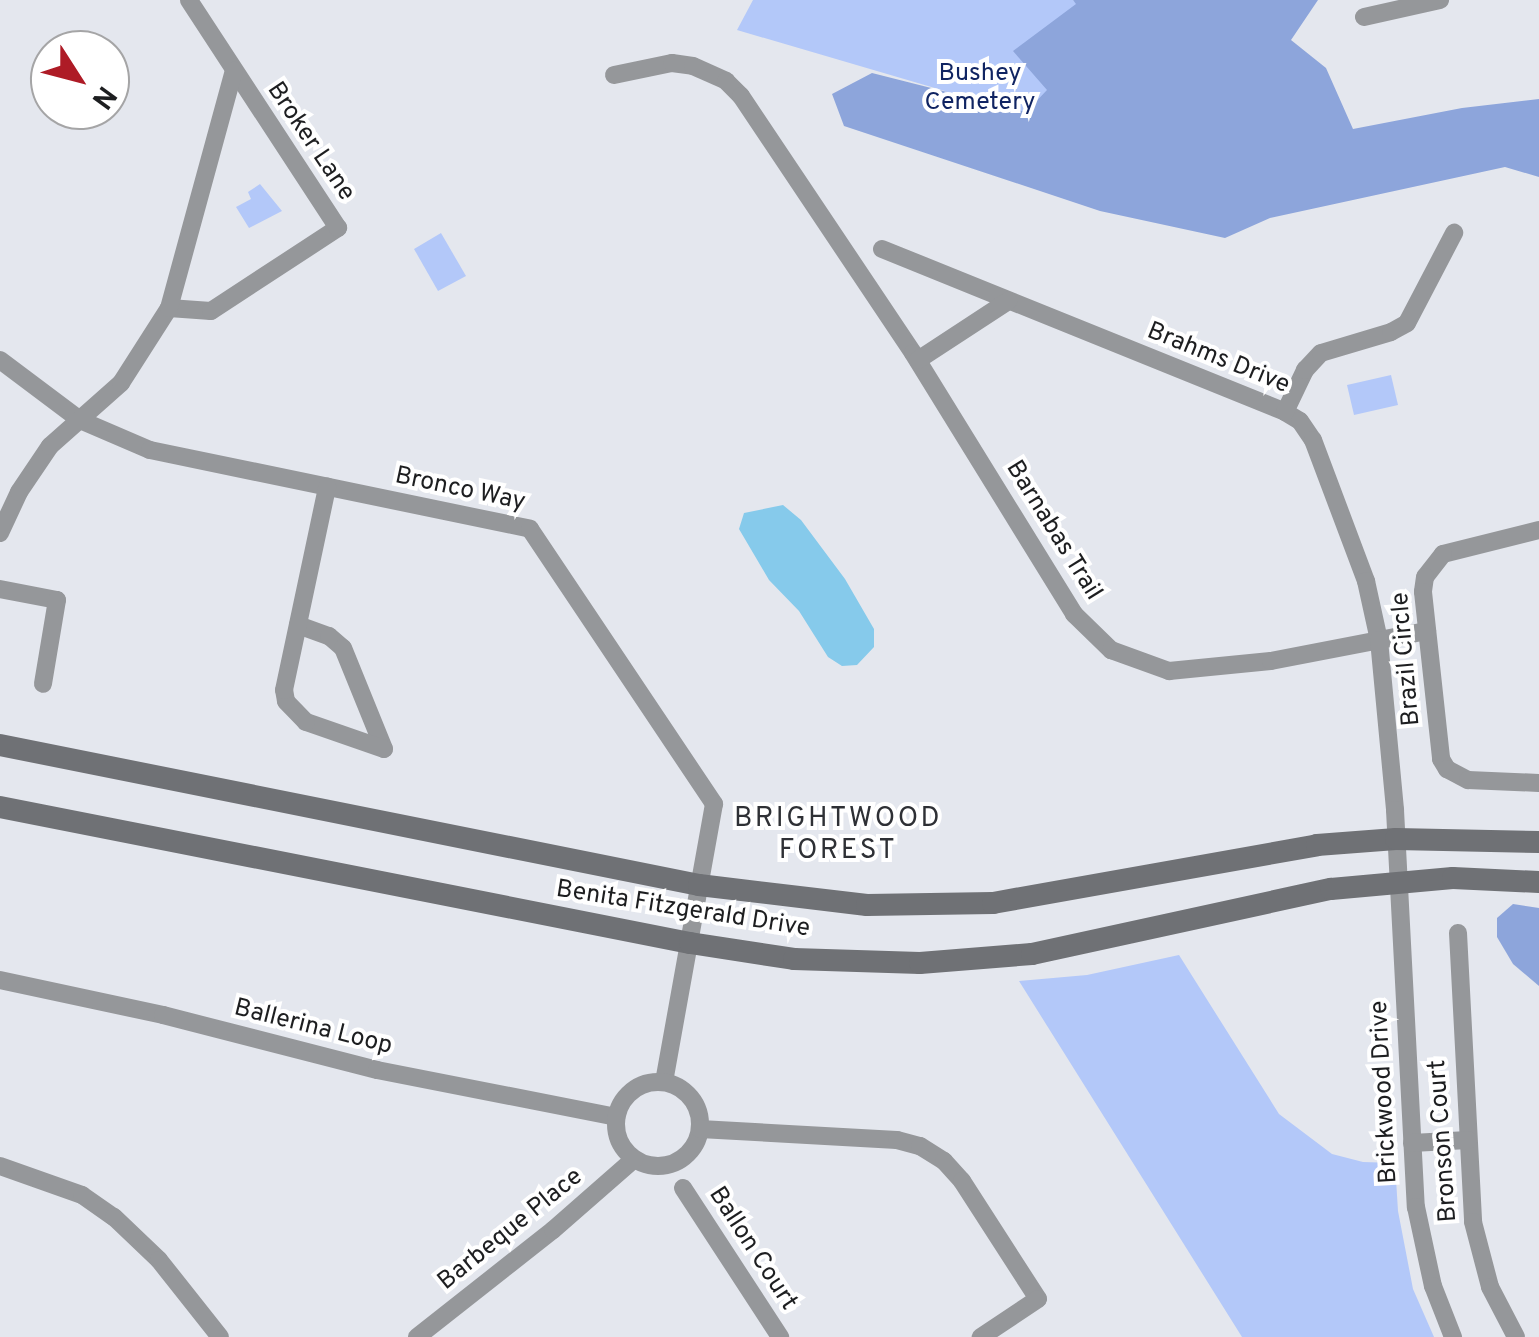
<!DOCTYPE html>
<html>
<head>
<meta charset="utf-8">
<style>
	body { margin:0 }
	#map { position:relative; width:1539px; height:1337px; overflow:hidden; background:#e4e7ee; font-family:Overpass,sans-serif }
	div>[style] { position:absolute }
	.green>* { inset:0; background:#b3c8f9 }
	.forest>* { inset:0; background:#8da5db }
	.water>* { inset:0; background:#86caeb }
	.street>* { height:18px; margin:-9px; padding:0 9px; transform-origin:9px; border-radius:9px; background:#95979a }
	.street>.ring { margin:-9px; padding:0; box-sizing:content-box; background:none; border:18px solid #95979a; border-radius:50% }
	.secondary>* { height:22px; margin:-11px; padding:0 11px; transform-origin:11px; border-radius:11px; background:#6f7175 }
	span { translate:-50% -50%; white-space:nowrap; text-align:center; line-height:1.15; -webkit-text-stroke:8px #fff; paint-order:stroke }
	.park-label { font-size:25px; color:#102462 }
	.street-label { font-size:25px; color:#1d1e20 }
	.neighbourhood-label { font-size:28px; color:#2e3035; letter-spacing:2.5px }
	.north { position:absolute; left:30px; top:30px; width:100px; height:100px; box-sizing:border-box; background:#fff; border:2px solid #a5a5a6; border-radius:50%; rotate:126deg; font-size:28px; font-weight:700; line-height:40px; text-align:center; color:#1d1e20 }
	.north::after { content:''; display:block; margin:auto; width:35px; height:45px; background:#ae1b26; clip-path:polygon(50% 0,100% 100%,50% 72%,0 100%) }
</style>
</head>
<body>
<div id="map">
	<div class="green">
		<i style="clip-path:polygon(753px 0,1073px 0,1077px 3px,1048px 90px,1026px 136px,945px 91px,737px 30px)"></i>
		<i style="clip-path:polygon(260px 184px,282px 211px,249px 228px,236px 207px,251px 199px,248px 192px)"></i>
		<i style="clip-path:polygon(441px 233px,466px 276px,438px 291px,414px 249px)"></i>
		<i style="clip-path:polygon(1391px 375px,1398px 405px,1354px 415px,1347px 385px)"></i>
		<i style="clip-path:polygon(1179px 955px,1279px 1114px,1332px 1154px,1363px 1162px,1395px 1163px,1398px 1211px,1413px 1289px,1434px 1337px,1242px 1337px,1019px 981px,1087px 975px)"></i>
	</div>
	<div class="forest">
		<i style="clip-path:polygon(1073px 0,1318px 0,1291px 40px,1326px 68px,1353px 129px,1462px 108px,1539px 99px,1539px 177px,1505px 167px,1270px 218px,1225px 238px,1100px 211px,844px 126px,832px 94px,872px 73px,1026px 112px,1047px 90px,1013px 51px,1076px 4px)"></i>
		<i style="clip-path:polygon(1513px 904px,1539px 908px,1539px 986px,1513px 964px,1497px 937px,1497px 918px)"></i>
	</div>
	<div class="water">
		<i style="clip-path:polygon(783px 505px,801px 520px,845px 579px,874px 629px,874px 647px,857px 665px,842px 666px,828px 657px,799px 611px,769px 580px,739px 529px,744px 513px)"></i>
	</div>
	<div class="street">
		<i style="left:1364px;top:17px;width:78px;rotate:-12.6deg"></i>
		<i style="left:614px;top:75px;width:59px;rotate:-11.7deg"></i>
		<i style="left:672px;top:63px;width:21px;rotate:8deg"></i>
		<i style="left:693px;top:66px;width:36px;rotate:24deg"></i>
		<i style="left:726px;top:81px;width:21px;rotate:45deg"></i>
		<i style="left:741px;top:96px;width:309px;rotate:56.2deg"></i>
		<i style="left:913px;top:353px;width:307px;rotate:58.3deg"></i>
		<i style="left:1074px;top:614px;width:52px;rotate:44.2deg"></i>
		<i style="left:1111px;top:650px;width:62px;rotate:19.9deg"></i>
		<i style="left:1169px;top:671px;width:102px;rotate:-5.6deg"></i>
		<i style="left:1271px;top:661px;width:159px;rotate:-10.9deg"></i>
		<i style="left:882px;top:249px;width:435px;rotate:22deg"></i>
		<i style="left:1285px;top:412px;width:17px;rotate:31deg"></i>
		<i style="left:1300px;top:421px;width:23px;rotate:56deg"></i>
		<i style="left:1313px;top:440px;width:151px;rotate:69.4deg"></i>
		<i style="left:1366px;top:581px;width:60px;rotate:77.6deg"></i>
		<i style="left:1379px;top:640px;width:171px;rotate:84.6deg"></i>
		<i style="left:1395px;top:810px;width:398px;rotate:87deg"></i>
		<i style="left:1416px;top:1207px;width:81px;rotate:77.9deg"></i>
		<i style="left:1433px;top:1286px;width:55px;rotate:68.6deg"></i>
		<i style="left:169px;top:308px;width:42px;rotate:4.1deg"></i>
		<i style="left:211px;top:311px;width:152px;rotate:-33.2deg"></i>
		<i style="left:338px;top:228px;width:272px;rotate:-123.2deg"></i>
		<i style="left:0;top:360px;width:100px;rotate:36.9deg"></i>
		<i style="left:80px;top:420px;width:76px;rotate:23.2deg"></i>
		<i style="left:150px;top:450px;width:388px;rotate:11.7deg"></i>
		<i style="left:530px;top:529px;width:331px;rotate:56.2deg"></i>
		<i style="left:714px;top:804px;width:282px;rotate:100.2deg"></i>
		<i style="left:918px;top:360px;width:108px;rotate:-33.2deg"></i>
		<i style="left:1285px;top:412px;width:47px;rotate:-64.5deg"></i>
		<i style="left:1305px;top:370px;width:23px;rotate:-47deg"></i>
		<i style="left:1321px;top:353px;width:73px;rotate:-16.7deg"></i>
		<i style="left:1391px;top:332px;width:18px;rotate:-29deg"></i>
		<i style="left:1407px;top:323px;width:102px;rotate:-62.4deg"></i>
		<i style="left:1539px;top:530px;width:99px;rotate:166deg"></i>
		<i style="left:1443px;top:554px;width:29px;rotate:128deg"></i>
		<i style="left:1425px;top:577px;width:15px;rotate:98deg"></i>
		<i style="left:1423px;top:592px;width:168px;rotate:83.8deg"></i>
		<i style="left:1441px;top:759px;width:12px;rotate:59deg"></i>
		<i style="left:1447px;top:769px;width:24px;rotate:28deg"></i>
		<i style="left:1468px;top:780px;width:71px;rotate:2.4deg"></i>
		<i style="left:0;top:533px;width:45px;rotate:-65.1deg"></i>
		<i style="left:19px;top:492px;width:55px;rotate:-56deg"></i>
		<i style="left:50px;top:446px;width:95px;rotate:-41.6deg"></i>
		<i style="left:121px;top:383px;width:89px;rotate:-57.4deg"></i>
		<i style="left:169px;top:308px;width:246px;rotate:-74.7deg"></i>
		<i style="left:0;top:589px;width:58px;rotate:10.9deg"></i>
		<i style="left:57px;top:600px;width:85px;rotate:99.5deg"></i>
		<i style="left:298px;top:625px;width:33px;rotate:20deg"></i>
		<i style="left:329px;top:636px;width:18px;rotate:41deg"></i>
		<i style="left:343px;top:648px;width:109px;rotate:67.9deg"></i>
		<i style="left:384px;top:749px;width:83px;rotate:-160.9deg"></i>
		<i style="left:306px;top:722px;width:29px;rotate:-134deg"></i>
		<i style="left:286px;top:701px;width:11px;rotate:-100deg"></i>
		<i style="left:284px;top:690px;width:208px;rotate:-78deg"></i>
		<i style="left:1458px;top:933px;width:289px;rotate:87deg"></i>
		<i style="left:1473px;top:1222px;width:67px;rotate:75.3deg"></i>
		<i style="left:1490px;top:1287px;width:56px;rotate:62.5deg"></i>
		<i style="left:0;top:980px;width:167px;rotate:12.1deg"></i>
		<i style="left:163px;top:1015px;width:221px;rotate:14.4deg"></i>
		<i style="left:377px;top:1070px;width:244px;rotate:11.1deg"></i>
		<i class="ring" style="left:616px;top:1082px;width:66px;height:66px"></i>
		<i style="left:700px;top:1129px;width:197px;rotate:3.2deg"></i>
		<i style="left:897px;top:1140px;width:24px;rotate:15deg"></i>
		<i style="left:920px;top:1146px;width:28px;rotate:32deg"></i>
		<i style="left:944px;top:1161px;width:27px;rotate:48deg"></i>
		<i style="left:962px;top:1181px;width:140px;rotate:57.2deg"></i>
		<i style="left:1038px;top:1299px;width:69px;rotate:146.3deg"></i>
		<i style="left:1412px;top:1143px;width:56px;rotate:-3.1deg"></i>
		<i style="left:0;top:1166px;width:87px;rotate:19.5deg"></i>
		<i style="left:82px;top:1195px;width:39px;rotate:35deg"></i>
		<i style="left:114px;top:1217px;width:62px;rotate:43.7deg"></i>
		<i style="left:159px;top:1260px;width:98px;rotate:51.6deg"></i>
		<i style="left:683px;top:1188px;width:178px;rotate:56.9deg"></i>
		<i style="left:417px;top:1337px;width:173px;rotate:-38.2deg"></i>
		<i style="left:553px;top:1230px;width:108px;rotate:-41.2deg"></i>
	</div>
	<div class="secondary">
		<i style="left:0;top:745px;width:713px;rotate:11.33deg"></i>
		<i style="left:699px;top:885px;width:169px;rotate:6.8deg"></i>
		<i style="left:867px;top:905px;width:126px;rotate:-0.9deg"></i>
		<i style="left:993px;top:903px;width:329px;rotate:-10.1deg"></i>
		<i style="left:1317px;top:845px;width:79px;rotate:-4.3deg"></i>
		<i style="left:1396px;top:839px;width:143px;rotate:1.2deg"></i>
		<i style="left:0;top:807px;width:703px;rotate:11.15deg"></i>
		<i style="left:690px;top:943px;width:105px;rotate:8.7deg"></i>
		<i style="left:794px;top:959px;width:126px;rotate:1.8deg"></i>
		<i style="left:920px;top:963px;width:112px;rotate:-4.6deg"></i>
		<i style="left:1032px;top:954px;width:306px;rotate:-12.3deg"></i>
		<i style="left:1331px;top:889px;width:122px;rotate:-5.2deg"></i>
		<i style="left:1453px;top:878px;width:86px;rotate:2.7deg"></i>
	</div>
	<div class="park-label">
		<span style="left:980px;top:89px">Bushey<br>Cemetery</span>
	</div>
	<div class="street-label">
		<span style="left:310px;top:142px;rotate:56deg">Broker Lane</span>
		<span style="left:1218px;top:359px;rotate:22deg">Brahms Drive</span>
		<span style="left:460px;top:490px;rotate:12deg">Bronco Way</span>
		<span style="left:1053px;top:531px;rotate:58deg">Barnabas Trail</span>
		<span style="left:1407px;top:659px;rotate:-95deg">Brazil Circle</span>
		<span style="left:683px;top:910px;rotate:9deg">Benita Fitzgerald Drive</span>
		<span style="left:313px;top:1028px;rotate:14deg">Ballerina Loop</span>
		<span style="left:1385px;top:1092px;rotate:-93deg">Brickwood Drive</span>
		<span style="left:1444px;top:1141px;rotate:-94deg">Bronson Court</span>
		<span style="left:511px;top:1230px;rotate:-39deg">Barbeque Place</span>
		<span style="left:752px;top:1249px;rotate:57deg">Ballon Court</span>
	</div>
	<div class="neighbourhood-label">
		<span style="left:838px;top:835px">BRIGHTWOOD<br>FOREST</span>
	</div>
	<div class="north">N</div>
</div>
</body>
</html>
